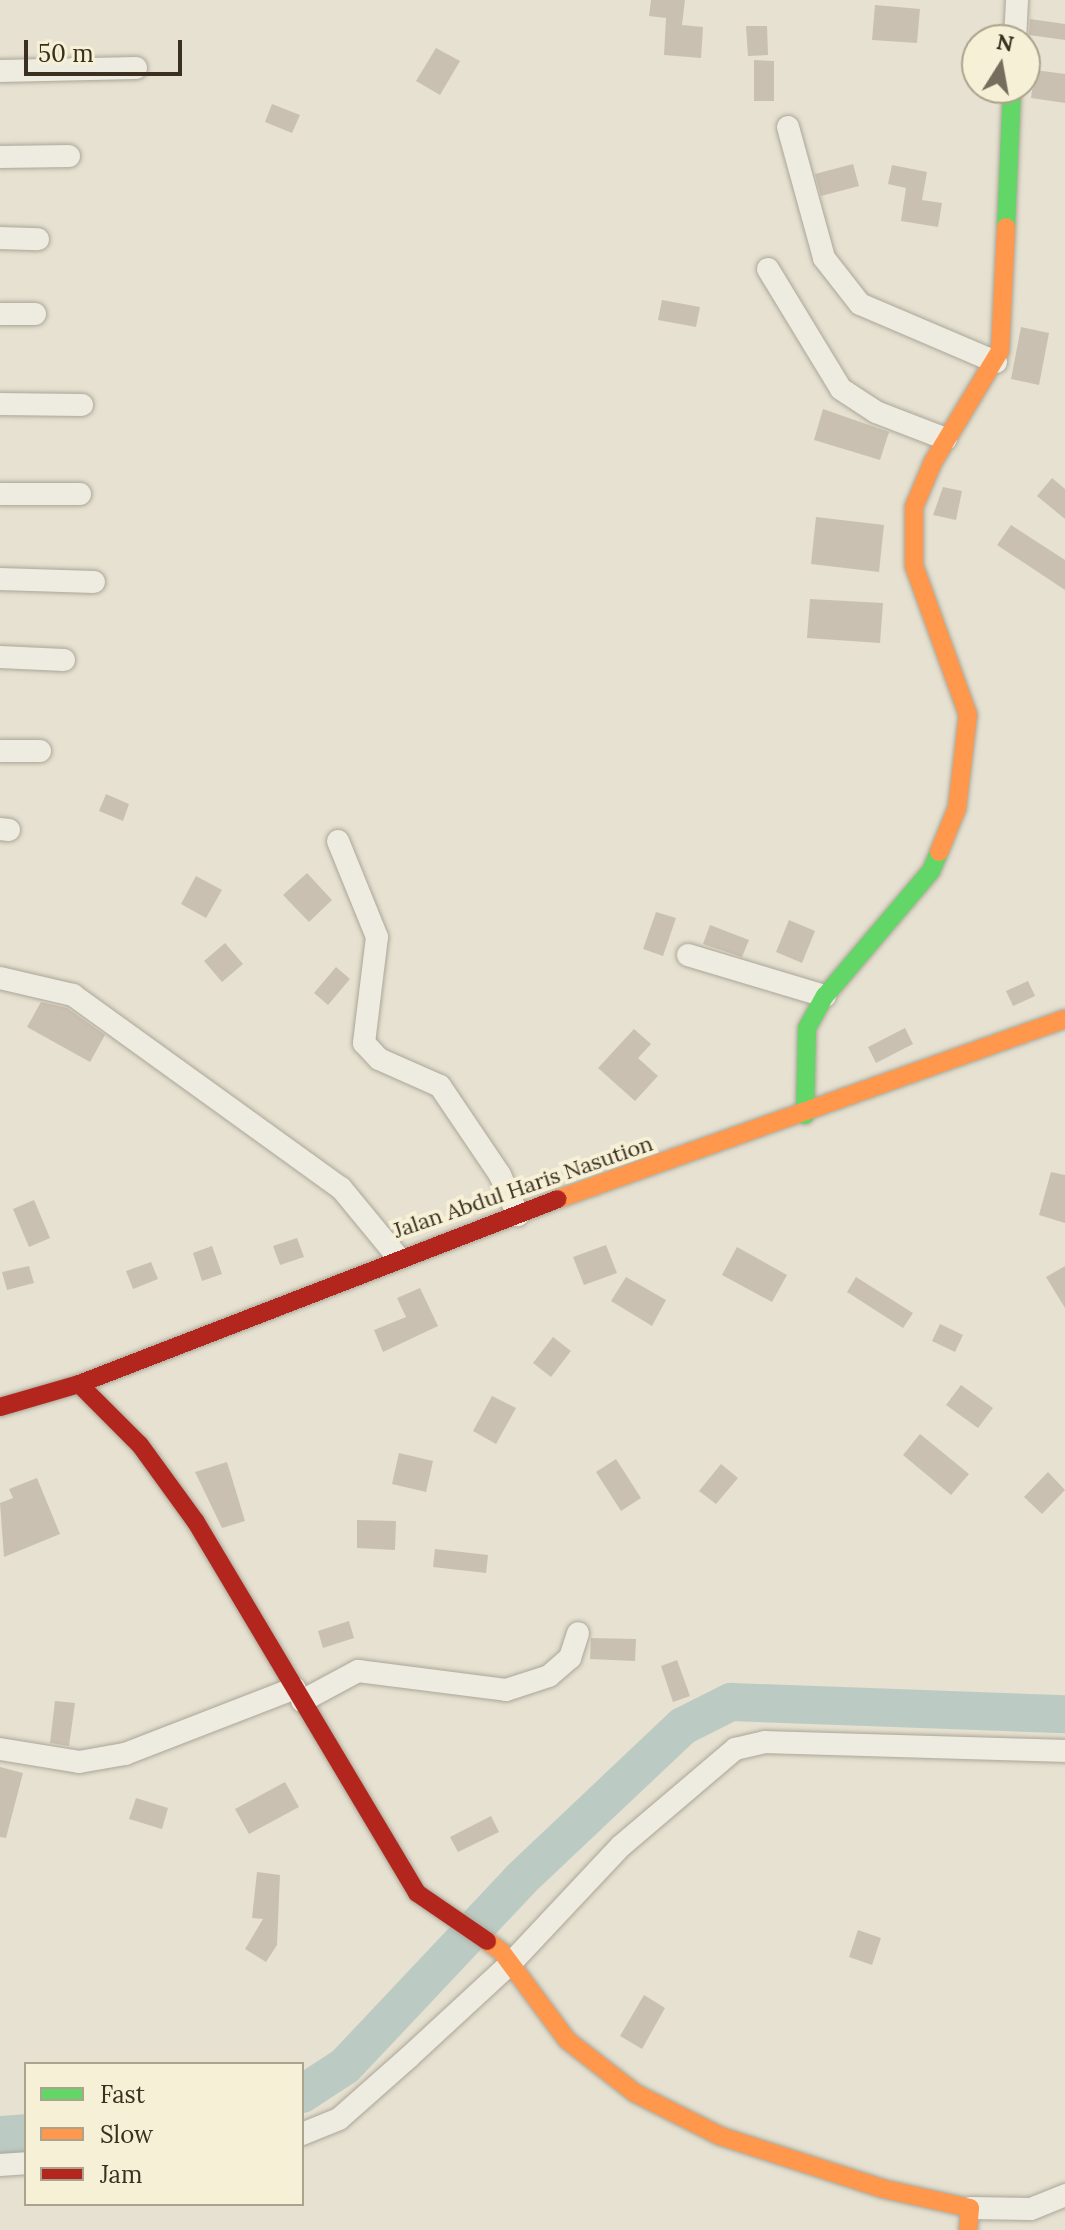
<!DOCTYPE html>
<html>
<head>
<meta charset="utf-8">
<style>
	body { margin:0 }
	#map { position:relative; width:1065px; height:2230px; overflow:hidden; background:#e6e1d0; font-family:Lora,serif }
	div>[style] { position:absolute }
	.river>* { height:38px; margin:-19px; padding:0 19px; transform-origin:19px; border-radius:19px; background:#bbcbc3 }
	.building>* { inset:0; background:#cac0b1 }
	.roads { filter:drop-shadow(0 0 2px #aba698) drop-shadow(0 0 2px #aba698) }
	.street>* { height:22px; margin:-11px; padding:0 11px; transform-origin:11px; border-radius:11px; background:#eeebe1 }
	.fast>* { height:18px; margin:-9px; padding:0 9px; transform-origin:9px; border-radius:9px; background:#63d668 }
	.slow>* { height:18px; margin:-9px; padding:0 9px; transform-origin:9px; border-radius:9px; background:#ff974d }
	.jam>* { height:18px; margin:-9px; padding:0 9px; transform-origin:9px; border-radius:9px; background:#b3261e }
	span { translate:-50% -50%; white-space:nowrap; text-align:center; line-height:1.15; -webkit-text-stroke:8px #f6f0d6; paint-order:stroke }
	.street-label { font-size:22px; color:#3b2f20 }
	.legend { position:absolute; left:24px; top:2062px; width:280px; height:144px; box-sizing:border-box; background:#f6f0d6; border:2px solid #aba38d; margin:0; padding:10px 14px; list-style:none; font-size:24px; color:#3b2f20 }
	.legend li { display:flex; align-items:center; gap:16px; height:40px }
	.legend b { width:40px; border:2px solid #aba38d }
	.north { position:absolute; left:961px; top:24px; width:80px; height:80px; box-sizing:border-box; background:#f6f0d6; border:2px solid #aba38d; border-radius:50%; rotate:11deg; font-size:22px; font-weight:700; line-height:32px; text-align:center; color:#3b2f20 }
	.north::after { content:''; display:block; margin:auto; width:28px; height:36px; background:#776d5e; clip-path:polygon(50% 0,100% 100%,50% 72%,0 100%) }
	.scale { position:absolute; left:24px; top:40px; width:158px; height:36px; box-sizing:border-box; border:4px solid #3b2f20; border-top:0; padding-left:10px; font-size:24px; line-height:28px; white-space:nowrap; color:#3b2f20; -webkit-text-stroke:6px #f6f0d6; paint-order:stroke }
</style>
</head>
<body>
<div id="map">
	<div class="river">
		<i style="left:302px;top:2094px;width:51px;rotate:-33.1deg"></i>
		<i style="left:345px;top:2066px;width:255px;rotate:-46.7deg"></i>
		<i style="left:520px;top:1880px;width:224px;rotate:-43.4deg"></i>
		<i style="left:683px;top:1726px;width:54px;rotate:-26.6deg"></i>
		<i style="left:731px;top:1702px;width:334px;rotate:2.1deg"></i>
		<i style="left:0;top:2135px;width:26px;rotate:-4deg"></i>
	</div>
	<div class="building">
		<i style="clip-path:polygon(651px 0,685px 0,682px 25px,703px 27px,701px 58px,664px 55px,666px 18px,649px 16px)"></i>
		<i style="clip-path:polygon(875px 5px,920px 9px,917px 43px,872px 40px)"></i>
		<i style="clip-path:polygon(1030px 19px,1065px 24px,1065px 40px,1029px 35px)"></i>
		<i style="clip-path:polygon(746px 26px,767px 26px,768px 55px,748px 56px)"></i>
		<i style="clip-path:polygon(436px 48px,460px 61px,440px 95px,416px 81px)"></i>
		<i style="clip-path:polygon(754px 60px,774px 61px,774px 101px,754px 101px)"></i>
		<i style="clip-path:polygon(1035px 70px,1065px 74px,1065px 103px,1031px 98px)"></i>
		<i style="clip-path:polygon(272px 104px,300px 115px,292px 133px,265px 122px)"></i>
		<i style="clip-path:polygon(853px 164px,859px 186px,821px 196px,815px 174px)"></i>
		<i style="clip-path:polygon(892px 165px,927px 172px,922px 200px,942px 203px,938px 227px,901px 221px,906px 188px,888px 184px)"></i>
		<i style="clip-path:polygon(662px 300px,700px 307px,696px 327px,658px 320px)"></i>
		<i style="clip-path:polygon(1021px 327px,1049px 333px,1039px 385px,1011px 379px)"></i>
		<i style="clip-path:polygon(823px 409px,889px 432px,880px 460px,814px 440px)"></i>
		<i style="clip-path:polygon(1052px 478px,1065px 489px,1065px 519px,1037px 496px)"></i>
		<i style="clip-path:polygon(943px 487px,962px 491px,956px 520px,933px 515px)"></i>
		<i style="clip-path:polygon(816px 517px,884px 525px,879px 572px,811px 564px)"></i>
		<i style="clip-path:polygon(1011px 525px,1065px 560px,1065px 590px,997px 545px)"></i>
		<i style="clip-path:polygon(810px 599px,883px 603px,880px 643px,807px 638px)"></i>
		<i style="clip-path:polygon(106px 794px,129px 804px,123px 821px,99px 811px)"></i>
		<i style="clip-path:polygon(307px 873px,332px 900px,309px 922px,283px 895px)"></i>
		<i style="clip-path:polygon(196px 876px,222px 890px,206px 918px,181px 904px)"></i>
		<i style="clip-path:polygon(656px 912px,676px 918px,663px 956px,643px 949px)"></i>
		<i style="clip-path:polygon(789px 920px,815px 931px,802px 963px,776px 952px)"></i>
		<i style="clip-path:polygon(710px 925px,749px 940px,742px 957px,703px 944px)"></i>
		<i style="clip-path:polygon(225px 943px,243px 964px,222px 982px,204px 961px)"></i>
		<i style="clip-path:polygon(336px 967px,350px 979px,328px 1005px,314px 993px)"></i>
		<i style="clip-path:polygon(1028px 981px,1035px 996px,1013px 1006px,1006px 991px)"></i>
		<i style="clip-path:polygon(41px 1002px,67px 1008px,105px 1035px,90px 1062px,27px 1027px)"></i>
		<i style="clip-path:polygon(905px 1028px,913px 1044px,876px 1063px,868px 1047px)"></i>
		<i style="clip-path:polygon(634px 1029px,651px 1044px,638px 1058px,658px 1076px,635px 1101px,598px 1068px)"></i>
		<i style="clip-path:polygon(1051px 1172px,1065px 1175px,1065px 1223px,1039px 1215px)"></i>
		<i style="clip-path:polygon(34px 1200px,50px 1238px,29px 1247px,13px 1209px)"></i>
		<i style="clip-path:polygon(297px 1238px,304px 1257px,280px 1265px,273px 1246px)"></i>
		<i style="clip-path:polygon(606px 1245px,617px 1273px,584px 1285px,573px 1257px)"></i>
		<i style="clip-path:polygon(212px 1246px,222px 1274px,202px 1281px,193px 1253px)"></i>
		<i style="clip-path:polygon(737px 1247px,787px 1275px,772px 1302px,722px 1275px)"></i>
		<i style="clip-path:polygon(151px 1262px,158px 1279px,133px 1289px,126px 1271px)"></i>
		<i style="clip-path:polygon(29px 1266px,34px 1283px,7px 1290px,2px 1272px)"></i>
		<i style="clip-path:polygon(1065px 1266px,1065px 1308px,1046px 1277px)"></i>
		<i style="clip-path:polygon(626px 1277px,666px 1300px,652px 1326px,611px 1301px)"></i>
		<i style="clip-path:polygon(856px 1277px,913px 1313px,903px 1328px,847px 1292px)"></i>
		<i style="clip-path:polygon(420px 1288px,438px 1326px,383px 1352px,374px 1330px,406px 1317px,397px 1298px)"></i>
		<i style="clip-path:polygon(940px 1324px,963px 1335px,955px 1352px,932px 1341px)"></i>
		<i style="clip-path:polygon(553px 1337px,571px 1351px,551px 1377px,533px 1363px)"></i>
		<i style="clip-path:polygon(961px 1385px,993px 1408px,978px 1428px,946px 1405px)"></i>
		<i style="clip-path:polygon(492px 1396px,516px 1408px,496px 1444px,473px 1431px)"></i>
		<i style="clip-path:polygon(920px 1434px,969px 1474px,951px 1495px,903px 1455px)"></i>
		<i style="clip-path:polygon(399px 1453px,433px 1461px,426px 1492px,392px 1484px)"></i>
		<i style="clip-path:polygon(616px 1459px,641px 1498px,621px 1511px,596px 1472px)"></i>
		<i style="clip-path:polygon(227px 1462px,245px 1521px,222px 1528px,195px 1472px)"></i>
		<i style="clip-path:polygon(721px 1464px,738px 1478px,716px 1504px,699px 1491px)"></i>
		<i style="clip-path:polygon(1048px 1472px,1065px 1490px,1042px 1514px,1024px 1497px)"></i>
		<i style="clip-path:polygon(37px 1478px,60px 1534px,4px 1557px,0 1503px,13px 1498px,9px 1489px)"></i>
		<i style="clip-path:polygon(357px 1520px,396px 1521px,395px 1550px,357px 1548px)"></i>
		<i style="clip-path:polygon(435px 1549px,488px 1555px,486px 1573px,433px 1567px)"></i>
		<i style="clip-path:polygon(349px 1621px,354px 1638px,323px 1648px,318px 1631px)"></i>
		<i style="clip-path:polygon(591px 1638px,636px 1639px,635px 1661px,590px 1659px)"></i>
		<i style="clip-path:polygon(677px 1660px,690px 1696px,673px 1702px,661px 1666px)"></i>
		<i style="clip-path:polygon(55px 1701px,75px 1703px,69px 1746px,50px 1743px)"></i>
		<i style="clip-path:polygon(0 1767px,23px 1773px,6px 1838px,0 1837px)"></i>
		<i style="clip-path:polygon(285px 1782px,299px 1807px,249px 1834px,235px 1809px)"></i>
		<i style="clip-path:polygon(136px 1798px,168px 1808px,162px 1829px,129px 1819px)"></i>
		<i style="clip-path:polygon(491px 1816px,499px 1832px,458px 1852px,450px 1837px)"></i>
		<i style="clip-path:polygon(257px 1872px,280px 1875px,277px 1945px,266px 1962px,245px 1949px,263px 1919px,252px 1918px)"></i>
		<i style="clip-path:polygon(858px 1930px,881px 1938px,872px 1965px,849px 1957px)"></i>
		<i style="clip-path:polygon(644px 1995px,665px 2008px,642px 2049px,620px 2036px)"></i>
	</div>
	<div class="roads">
		<div class="street">
			<i style="left:1015px;top:40px;width:40px;rotate:-87.1deg"></i>
			<i style="left:0;top:71px;width:136px;rotate:-1.3deg"></i>
			<i style="left:788px;top:127px;width:136px;rotate:74.6deg"></i>
			<i style="left:824px;top:258px;width:58px;rotate:52deg"></i>
			<i style="left:860px;top:304px;width:148px;rotate:23.1deg"></i>
			<i style="left:0;top:157px;width:69px;rotate:-0.8deg"></i>
			<i style="left:0;top:238px;width:38px;rotate:2deg"></i>
			<i style="left:768px;top:269px;width:140px;rotate:58.7deg"></i>
			<i style="left:841px;top:389px;width:42px;rotate:33.3deg"></i>
			<i style="left:876px;top:412px;width:75px;rotate:21.1deg"></i>
			<i style="left:0;top:314px;width:35px"></i>
			<i style="left:0;top:404px;width:82px;rotate:0.7deg"></i>
			<i style="left:0;top:494px;width:80px"></i>
			<i style="left:0;top:579px;width:94px;rotate:1.8deg"></i>
			<i style="left:0;top:657px;width:64px;rotate:2.7deg"></i>
			<i style="left:0;top:751px;width:40px"></i>
			<i style="left:0;top:829px;width:9px;rotate:6deg"></i>
			<i style="left:338px;top:841px;width:104px;rotate:67.9deg"></i>
			<i style="left:377px;top:937px;width:107px;rotate:97deg"></i>
			<i style="left:364px;top:1043px;width:22px;rotate:47deg"></i>
			<i style="left:379px;top:1059px;width:67px;rotate:23.9deg"></i>
			<i style="left:440px;top:1086px;width:107px;rotate:56deg"></i>
			<i style="left:500px;top:1175px;width:44px;rotate:65.8deg"></i>
			<i style="left:688px;top:955px;width:143px;rotate:16.7deg"></i>
			<i style="left:0;top:978px;width:75px;rotate:13.1deg"></i>
			<i style="left:73px;top:995px;width:330px;rotate:35.8deg"></i>
			<i style="left:341px;top:1188px;width:88px;rotate:50.5deg"></i>
			<i style="left:302px;top:1701px;width:64px;rotate:-28.2deg"></i>
			<i style="left:358px;top:1671px;width:149px;rotate:7.3deg"></i>
			<i style="left:506px;top:1690px;width:45px;rotate:-18deg"></i>
			<i style="left:549px;top:1676px;width:28px;rotate:-41deg"></i>
			<i style="left:570px;top:1658px;width:26px;rotate:-72deg"></i>
			<i style="left:0;top:1749px;width:80px;rotate:9.3deg"></i>
			<i style="left:79px;top:1762px;width:47px;rotate:-9.9deg"></i>
			<i style="left:125px;top:1754px;width:182px;rotate:-21.2deg"></i>
			<i style="left:302px;top:2134px;width:40px;rotate:-22deg"></i>
			<i style="left:339px;top:2119px;width:94px;rotate:-41.5deg"></i>
			<i style="left:409px;top:2057px;width:139px;rotate:-42.7deg"></i>
			<i style="left:511px;top:1963px;width:161px;rotate:-46.8deg"></i>
			<i style="left:621px;top:1846px;width:150px;rotate:-40.4deg"></i>
			<i style="left:735px;top:1749px;width:31px;rotate:-13deg"></i>
			<i style="left:765px;top:1742px;width:300px;rotate:1.7deg"></i>
			<i style="left:0;top:2165px;width:26px;rotate:-4deg"></i>
			<i style="left:970px;top:2208px;width:61px;rotate:0.9deg"></i>
			<i style="left:1031px;top:2209px;width:37px;rotate:-22deg"></i>
		</div>
		<div class="fast">
			<i style="left:1006px;top:227px;width:139px;rotate:-87.5deg"></i>
			<i style="left:805px;top:1115px;width:87px;rotate:-88.7deg"></i>
			<i style="left:807px;top:1028px;width:37px;rotate:-61deg"></i>
			<i style="left:825px;top:996px;width:164px;rotate:-49.7deg"></i>
			<i style="left:931px;top:871px;width:21px;rotate:-67deg"></i>
		</div>
		<div class="slow">
			<i style="left:939px;top:852px;width:48px;rotate:-67.8deg"></i>
			<i style="left:957px;top:808px;width:94px;rotate:-83.3deg"></i>
			<i style="left:968px;top:715px;width:158px;rotate:-109.9deg"></i>
			<i style="left:914px;top:566px;width:59px;rotate:-90deg"></i>
			<i style="left:914px;top:507px;width:49px;rotate:-67.1deg"></i>
			<i style="left:933px;top:462px;width:130px;rotate:-58.9deg"></i>
			<i style="left:1000px;top:351px;width:124px;rotate:-87.2deg"></i>
			<i style="left:558px;top:1199px;width:538px;rotate:-19.55deg"></i>
			<i style="left:487px;top:1941px;width:17px;rotate:36deg"></i>
			<i style="left:501px;top:1951px;width:111px;rotate:53.4deg"></i>
			<i style="left:567px;top:2040px;width:86px;rotate:37.9deg"></i>
			<i style="left:635px;top:2093px;width:95px;rotate:26.8deg"></i>
			<i style="left:720px;top:2136px;width:172px;rotate:17.9deg"></i>
			<i style="left:884px;top:2189px;width:88px;rotate:12.5deg"></i>
			<i style="left:970px;top:2208px;width:22px;rotate:95deg"></i>
		</div>
		<div class="jam">
			<i style="left:79px;top:1384px;width:86px;rotate:45deg"></i>
			<i style="left:140px;top:1445px;width:95px;rotate:54deg"></i>
			<i style="left:196px;top:1522px;width:432px;rotate:59.2deg"></i>
			<i style="left:417px;top:1893px;width:85px;rotate:34.4deg"></i>
			<i style="left:0;top:1407px;width:82px;rotate:-16.2deg"></i>
			<i style="left:79px;top:1384px;width:513px;rotate:-21.12deg"></i>
		</div>
	</div>
	<div class="street-label">
		<span style="left:523px;top:1187px;rotate:-19deg">Jalan Abdul Haris Nasution</span>
	</div>
	<ul class="legend">
	<li><b style="height:10px;background:#63d668"></b>Fast</li>
	<li><b style="height:10px;background:#ff974d"></b>Slow</li>
	<li><b style="height:10px;background:#b3261e"></b>Jam</li>
	</ul>
	<div class="north">N</div>
	<div class="scale">50 m</div>
</div>
</body>
</html>
